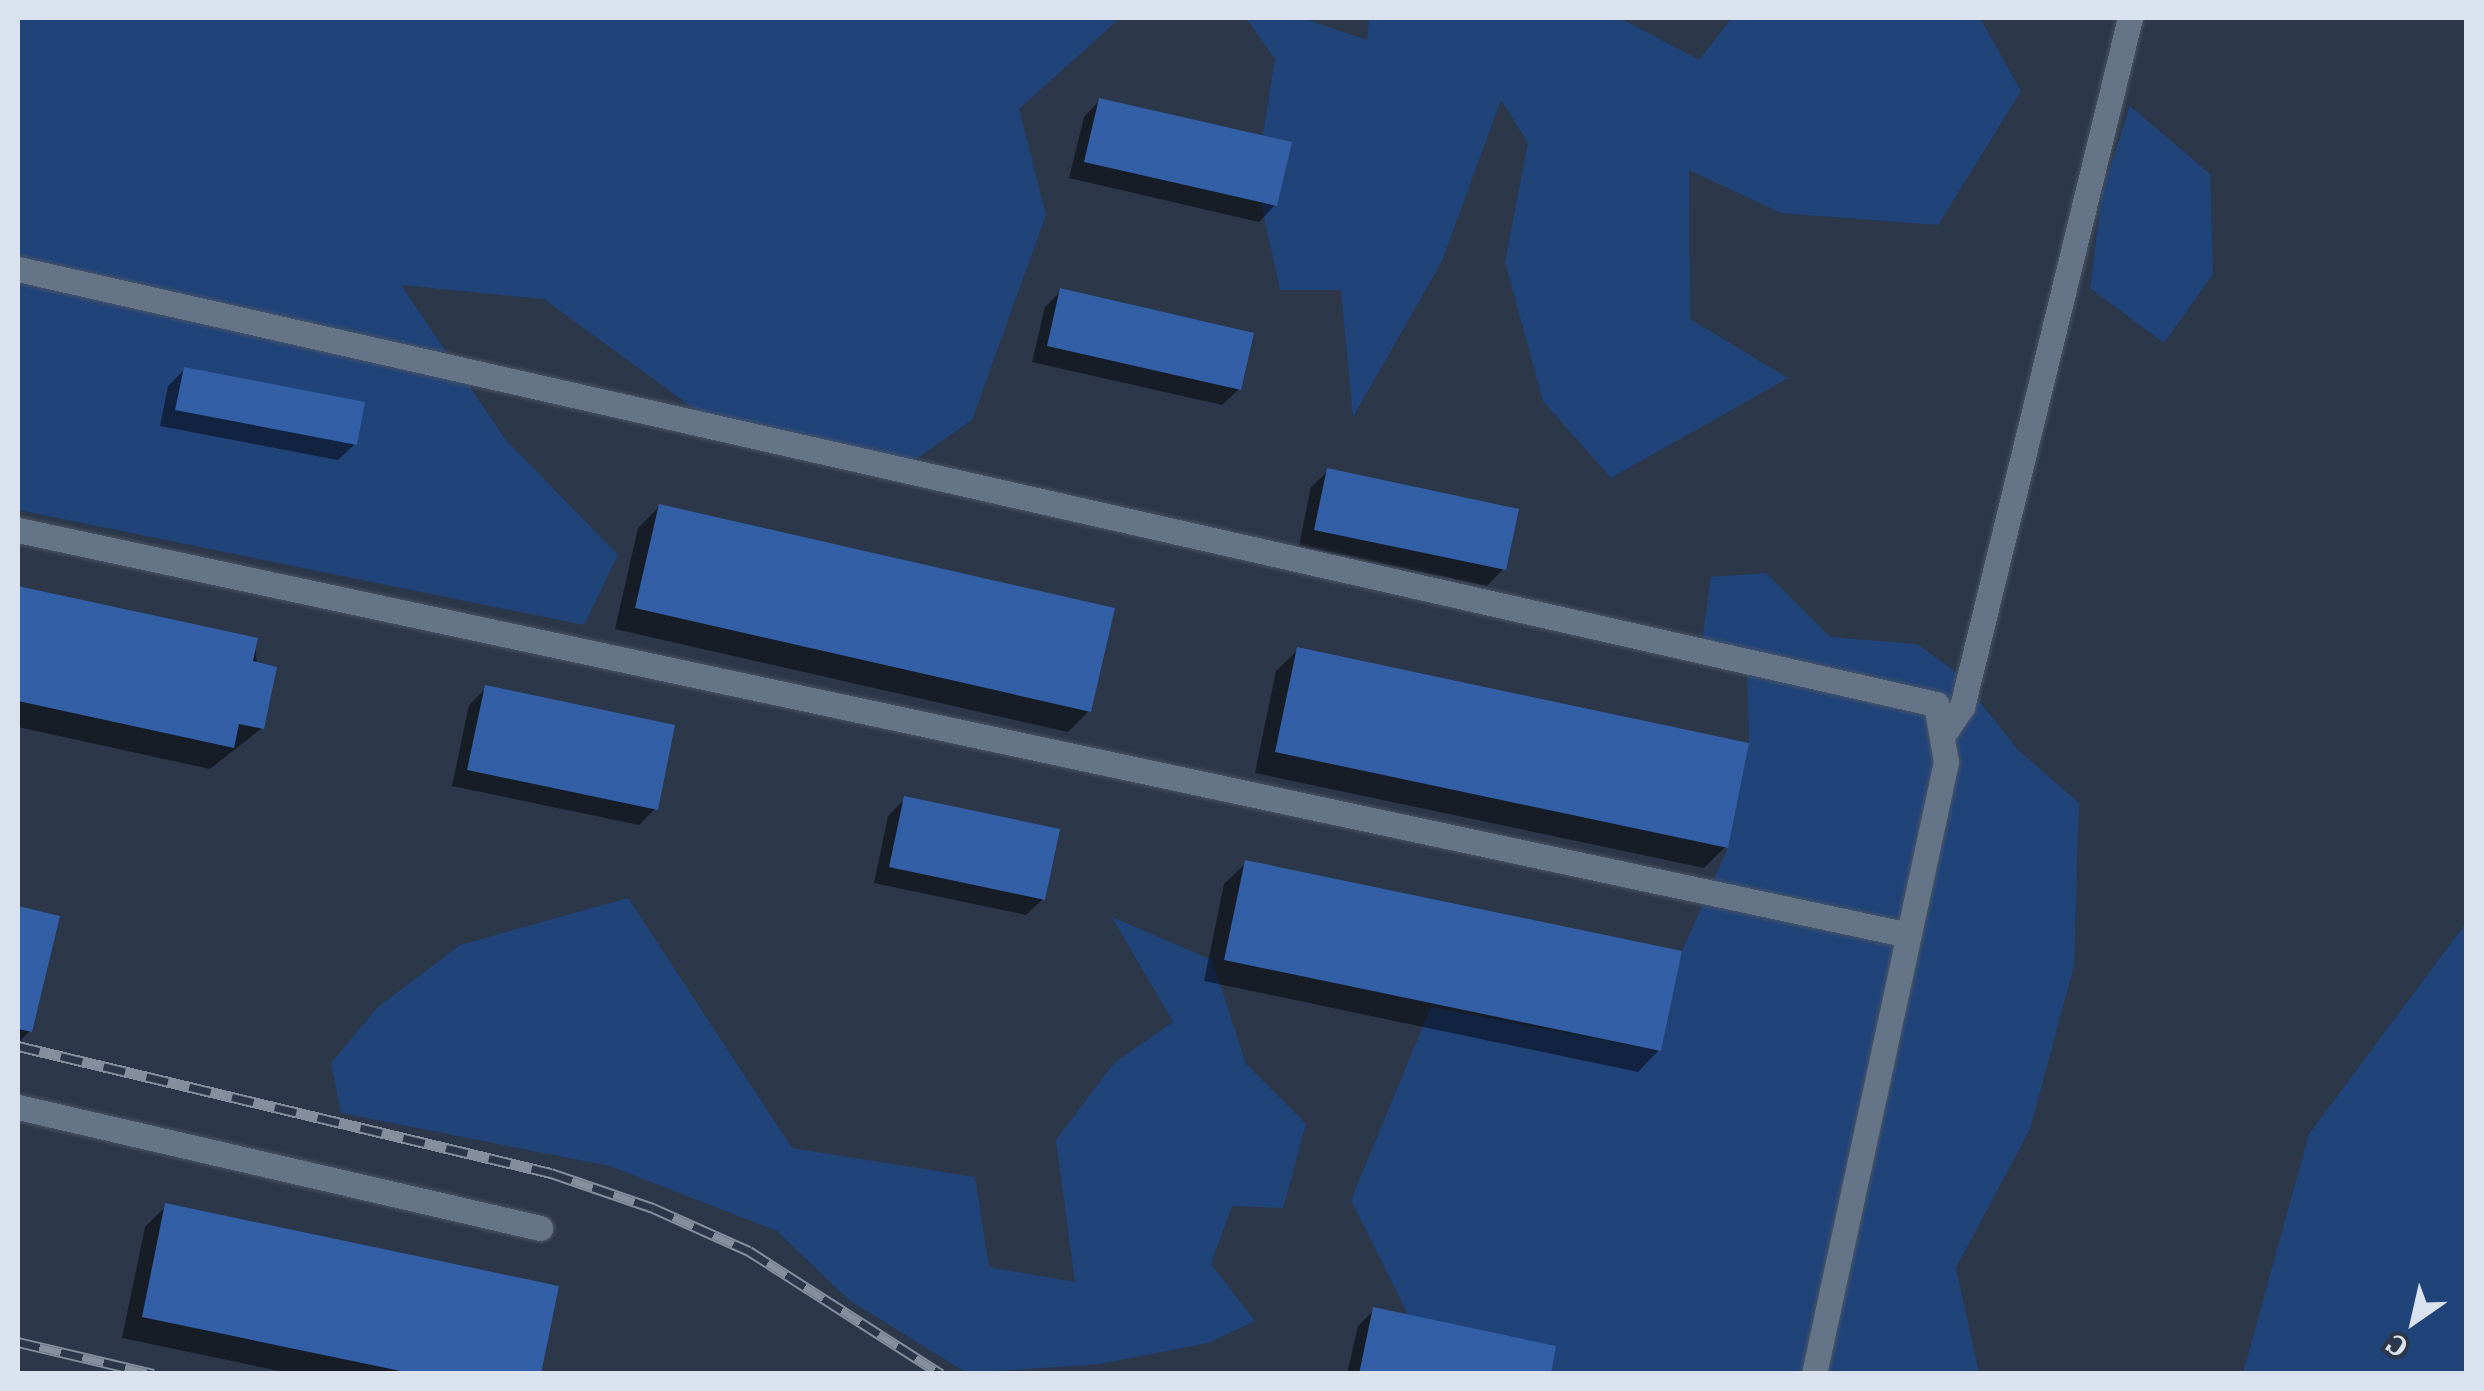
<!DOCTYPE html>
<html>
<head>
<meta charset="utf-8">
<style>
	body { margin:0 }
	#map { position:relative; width:2484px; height:1391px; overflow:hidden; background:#2c3749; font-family:"IBM Plex Serif",serif }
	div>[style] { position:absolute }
	.green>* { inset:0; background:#20437a }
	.shadow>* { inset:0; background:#0007 }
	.building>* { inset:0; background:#325fa5 }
	.roads { filter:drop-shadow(0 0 2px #4b5564) drop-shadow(0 0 2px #4b5564) }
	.minor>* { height:25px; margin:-12.5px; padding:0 12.5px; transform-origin:12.5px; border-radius:12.5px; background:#667488 }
	.rail>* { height:11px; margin-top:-5.5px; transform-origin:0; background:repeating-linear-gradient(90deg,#2c3749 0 22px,#848e9c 0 44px); box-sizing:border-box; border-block:2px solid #848e9c }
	span { translate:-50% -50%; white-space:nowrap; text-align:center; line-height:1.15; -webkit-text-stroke:8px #2c3749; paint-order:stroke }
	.frame { position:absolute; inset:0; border:20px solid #dae2ed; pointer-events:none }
	.north { position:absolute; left:2364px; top:1271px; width:100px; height:100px; -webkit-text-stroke:8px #2c3749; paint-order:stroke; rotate:214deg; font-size:28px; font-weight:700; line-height:40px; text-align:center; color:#dae2ed }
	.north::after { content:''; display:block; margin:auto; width:35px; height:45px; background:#dae2ed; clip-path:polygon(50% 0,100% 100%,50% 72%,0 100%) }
</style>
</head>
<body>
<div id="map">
	<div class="green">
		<i style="clip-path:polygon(18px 18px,1120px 18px,1019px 109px,1046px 215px,972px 420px,890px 477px,726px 432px,544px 299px,401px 285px,505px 439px,618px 555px,584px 625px,18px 510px)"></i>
		<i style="clip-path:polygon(1246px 18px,1302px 18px,1367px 40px,1369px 18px,1620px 18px,1699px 60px,1732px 18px,1980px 18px,2021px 91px,1938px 225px,1781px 213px,1689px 170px,1690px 319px,1788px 378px,1611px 478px,1543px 401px,1505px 262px,1528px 143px,1501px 100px,1442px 261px,1353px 417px,1341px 290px,1280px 290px,1256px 179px,1275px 59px)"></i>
		<i style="clip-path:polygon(2130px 106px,2210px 174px,2213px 274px,2164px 343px,2090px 288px,2102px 193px)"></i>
		<i style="clip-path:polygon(1766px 573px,1830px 637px,1917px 644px,1957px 673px,2018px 750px,2079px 803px,2074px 966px,2030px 1129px,1956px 1268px,1979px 1373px,1437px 1373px,1351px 1200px,1431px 1007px,1661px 1051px,1682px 951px,1728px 848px,1749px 743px,1747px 666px,1702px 641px,1711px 577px)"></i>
		<i style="clip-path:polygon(628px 898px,792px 1148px,975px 1177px,989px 1267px,1075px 1282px,1056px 1140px,1114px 1063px,1173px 1022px,1112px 917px,1212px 960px,1246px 1064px,1306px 1124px,1283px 1208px,1232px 1206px,1211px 1264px,1255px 1321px,1208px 1343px,1100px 1364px,967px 1373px,849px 1300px,777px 1231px,610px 1166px,341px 1113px,331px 1063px,378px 1007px,460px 945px)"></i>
		<i style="clip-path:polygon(2466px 923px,2466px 1373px,2243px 1373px,2309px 1134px)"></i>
	</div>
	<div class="shadow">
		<i style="clip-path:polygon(1100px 100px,1275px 205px,1259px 222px,1069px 178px,1084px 117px)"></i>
		<i style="clip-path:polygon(1061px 291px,1239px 389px,1222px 405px,1032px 362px,1045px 307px)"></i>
		<i style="clip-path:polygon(185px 369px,355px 444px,338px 460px,160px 426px,168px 386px)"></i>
		<i style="clip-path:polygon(1328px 471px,1503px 569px,1487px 586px,1299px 546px,1311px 487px)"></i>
		<i style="clip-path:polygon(659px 507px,1089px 711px,1068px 732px,615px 629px,638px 528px)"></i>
		<i style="clip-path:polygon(18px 588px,255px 640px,262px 728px,210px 769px,18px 727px)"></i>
		<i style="clip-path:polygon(1298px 650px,1725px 847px,1704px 868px,1255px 773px,1276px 671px)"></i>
		<i style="clip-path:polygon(486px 688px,655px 809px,639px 825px,452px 786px,469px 705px)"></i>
		<i style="clip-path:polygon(905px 799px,1043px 899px,1026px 915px,874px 883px,888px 816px)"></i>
		<i style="clip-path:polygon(1246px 863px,1659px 1050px,1638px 1072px,1204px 981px,1224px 884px)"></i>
		<i style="clip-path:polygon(18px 908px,57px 918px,30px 1031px,18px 1043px)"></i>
		<i style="clip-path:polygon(166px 1206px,539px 1374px,294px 1374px,122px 1338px,145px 1227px)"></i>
		<i style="clip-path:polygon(1374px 1310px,1548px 1374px,1347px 1374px,1358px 1326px)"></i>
	</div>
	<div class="building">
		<i style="clip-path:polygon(1099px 98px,1292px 142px,1277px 206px,1084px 162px)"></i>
		<i style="clip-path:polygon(1060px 288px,1254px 333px,1241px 390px,1047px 346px)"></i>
		<i style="clip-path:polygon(184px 367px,365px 402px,357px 445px,175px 410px)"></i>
		<i style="clip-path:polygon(1327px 468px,1519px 509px,1506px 570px,1314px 530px)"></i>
		<i style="clip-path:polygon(659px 504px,1115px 608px,1091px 712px,635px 608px)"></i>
		<i style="clip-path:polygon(18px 586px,258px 638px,253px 661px,277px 667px,264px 729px,239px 724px,234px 748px,18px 701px)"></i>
		<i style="clip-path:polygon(1297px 647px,1749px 743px,1728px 848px,1275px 752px)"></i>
		<i style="clip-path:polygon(485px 685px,675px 725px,658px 810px,467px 770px)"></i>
		<i style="clip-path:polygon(904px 796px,1060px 829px,1045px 900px,889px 867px)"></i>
		<i style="clip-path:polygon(1245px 860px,1682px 951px,1661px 1051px,1224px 960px)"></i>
		<i style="clip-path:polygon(18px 906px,60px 916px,32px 1032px,18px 1029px)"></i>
		<i style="clip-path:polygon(165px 1203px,559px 1286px,541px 1374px,415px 1374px,142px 1317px)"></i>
		<i style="clip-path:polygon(1373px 1307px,1556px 1346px,1551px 1374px,1359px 1374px)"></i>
	</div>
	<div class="roads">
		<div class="minor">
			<i style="left:18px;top:269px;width:1967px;rotate:12.78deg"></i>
			<i style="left:1936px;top:704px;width:59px;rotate:80.2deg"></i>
			<i style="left:1946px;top:762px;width:626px;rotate:102.17deg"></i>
			<i style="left:18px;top:530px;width:1933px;rotate:12.09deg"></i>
			<i style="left:1947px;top:729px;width:27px;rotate:-56deg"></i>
			<i style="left:1962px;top:707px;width:709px;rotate:-76.3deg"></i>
			<i style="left:18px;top:1107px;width:536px;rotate:13.05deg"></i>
		</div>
	</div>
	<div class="rail">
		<i style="left:18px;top:1046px;width:548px;rotate:13.4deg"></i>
		<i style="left:551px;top:1173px;width:108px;rotate:18.9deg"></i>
		<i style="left:653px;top:1208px;width:105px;rotate:24.1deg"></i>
		<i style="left:749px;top:1251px;width:228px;rotate:32.6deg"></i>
		<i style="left:18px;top:1342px;width:139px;rotate:13.3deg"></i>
	</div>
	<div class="frame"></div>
	<div class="north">С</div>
</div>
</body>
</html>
